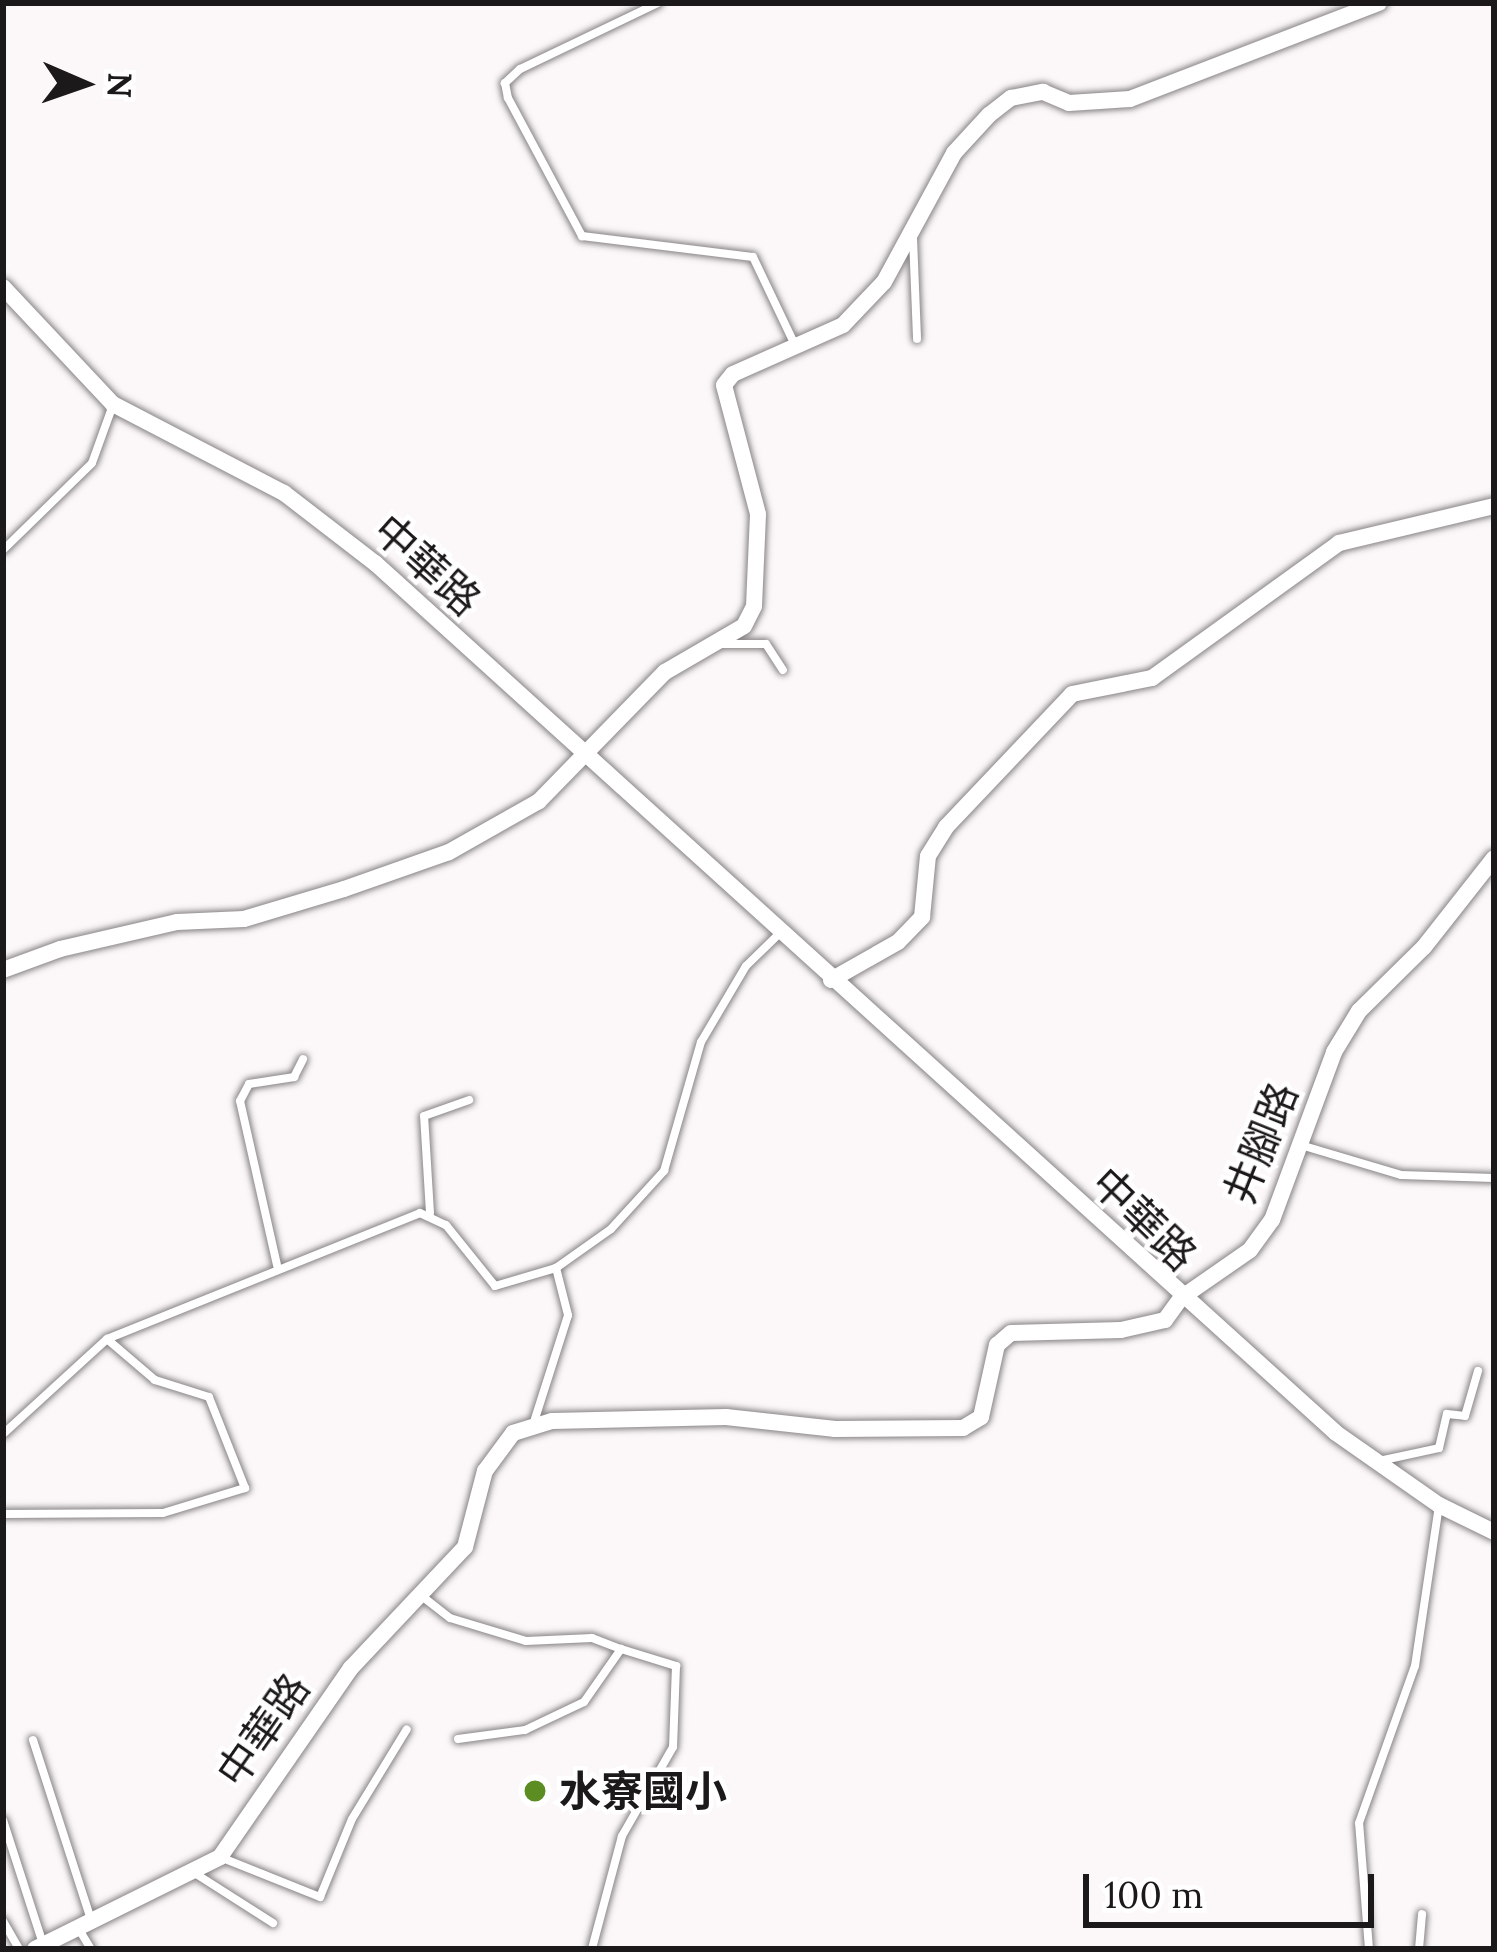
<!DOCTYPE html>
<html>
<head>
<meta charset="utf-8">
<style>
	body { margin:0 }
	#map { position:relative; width:1497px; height:1952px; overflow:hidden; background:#fcf8f9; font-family:Lora,"Noto Sans TC",serif }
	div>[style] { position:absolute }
	.roads { filter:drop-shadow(0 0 3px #888485) drop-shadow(0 0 3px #888485) }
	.lane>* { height:8px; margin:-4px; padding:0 4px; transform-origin:4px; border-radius:4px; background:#fff }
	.street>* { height:16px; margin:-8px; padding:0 8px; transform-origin:8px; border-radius:8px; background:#fff }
	.dots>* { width:33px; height:33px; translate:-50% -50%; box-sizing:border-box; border:6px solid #fff; border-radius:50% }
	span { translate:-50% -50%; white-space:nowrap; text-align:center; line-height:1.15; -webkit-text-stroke:9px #fff; paint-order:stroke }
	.street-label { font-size:42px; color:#1b191a }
	.poi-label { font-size:42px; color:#1b191a; font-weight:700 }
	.left { translate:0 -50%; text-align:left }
	.frame { position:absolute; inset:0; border:6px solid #1b191a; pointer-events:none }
	.north { position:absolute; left:24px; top:24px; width:120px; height:120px; -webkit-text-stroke:9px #fff; paint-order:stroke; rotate:92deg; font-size:33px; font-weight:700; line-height:48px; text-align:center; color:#1b191a }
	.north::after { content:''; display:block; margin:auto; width:42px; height:54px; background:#1b191a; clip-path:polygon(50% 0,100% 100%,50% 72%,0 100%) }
	.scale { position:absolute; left:1083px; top:1874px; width:291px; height:54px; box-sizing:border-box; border:6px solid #1b191a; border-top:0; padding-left:15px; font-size:36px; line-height:42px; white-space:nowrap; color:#1b191a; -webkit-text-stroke:9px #fff; paint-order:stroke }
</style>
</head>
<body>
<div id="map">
	<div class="roads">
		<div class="lane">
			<i style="left:658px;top:3px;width:153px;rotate:154.4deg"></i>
			<i style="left:520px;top:69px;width:21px;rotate:137deg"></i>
			<i style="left:505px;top:83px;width:15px;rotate:79deg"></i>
			<i style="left:508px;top:98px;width:157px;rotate:61.8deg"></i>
			<i style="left:582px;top:236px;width:172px;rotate:7deg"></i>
			<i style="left:753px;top:257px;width:98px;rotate:64.5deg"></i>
			<i style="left:913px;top:238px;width:101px;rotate:87.7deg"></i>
			<i style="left:3px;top:550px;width:124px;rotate:-44.3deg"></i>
			<i style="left:92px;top:463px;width:62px;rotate:-70.1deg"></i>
			<i style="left:721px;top:644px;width:45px"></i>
			<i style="left:766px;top:644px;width:31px;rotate:57deg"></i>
			<i style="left:1304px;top:1146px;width:101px;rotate:16.6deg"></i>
			<i style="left:1401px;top:1175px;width:93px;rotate:1.8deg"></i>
			<i style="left:430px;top:1213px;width:97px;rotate:-93.5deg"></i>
			<i style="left:424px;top:1116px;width:48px;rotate:-19.6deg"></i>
			<i style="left:277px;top:1265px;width:168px;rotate:-102.7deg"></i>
			<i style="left:240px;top:1101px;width:19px;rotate:-62deg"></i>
			<i style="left:249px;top:1084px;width:46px;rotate:-8.8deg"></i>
			<i style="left:294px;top:1077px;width:20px;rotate:-63deg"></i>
			<i style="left:533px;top:1425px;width:115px;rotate:-72.3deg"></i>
			<i style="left:568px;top:1315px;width:49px;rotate:-104.3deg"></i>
			<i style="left:3px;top:1434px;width:141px;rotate:-42.4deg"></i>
			<i style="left:107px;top:1339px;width:337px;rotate:-21.9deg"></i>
			<i style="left:420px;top:1213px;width:29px;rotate:25deg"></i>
			<i style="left:446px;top:1225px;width:78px;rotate:51.2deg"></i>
			<i style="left:495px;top:1286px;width:64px;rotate:-16.4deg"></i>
			<i style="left:556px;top:1268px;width:67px;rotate:-35.3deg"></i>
			<i style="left:611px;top:1229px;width:79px;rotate:-47.6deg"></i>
			<i style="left:664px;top:1171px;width:134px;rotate:-74deg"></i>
			<i style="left:701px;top:1042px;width:88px;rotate:-59.4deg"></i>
			<i style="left:746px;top:966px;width:46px;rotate:-44.1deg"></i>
			<i style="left:1379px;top:1461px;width:61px;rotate:-12.2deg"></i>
			<i style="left:1439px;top:1448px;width:35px;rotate:-77deg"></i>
			<i style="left:1447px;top:1414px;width:18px;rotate:6deg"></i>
			<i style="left:1465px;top:1416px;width:47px;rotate:-73.9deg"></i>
			<i style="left:3px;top:1514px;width:160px;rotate:-0.4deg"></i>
			<i style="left:163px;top:1513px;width:86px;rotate:-17deg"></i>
			<i style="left:245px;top:1488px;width:98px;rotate:-111.6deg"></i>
			<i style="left:209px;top:1397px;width:57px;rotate:-162.5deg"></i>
			<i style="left:155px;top:1380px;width:63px;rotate:-139.5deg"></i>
			<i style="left:423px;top:1597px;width:34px;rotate:38deg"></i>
			<i style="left:450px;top:1618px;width:79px;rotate:16.8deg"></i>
			<i style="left:526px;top:1641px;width:66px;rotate:-2.6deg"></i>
			<i style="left:592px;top:1638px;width:31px;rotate:21deg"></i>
			<i style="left:458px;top:1739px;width:68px;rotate:-7.7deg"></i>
			<i style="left:525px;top:1730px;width:65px;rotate:-25.4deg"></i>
			<i style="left:584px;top:1702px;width:65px;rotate:-55.1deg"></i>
			<i style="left:621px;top:1649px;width:58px;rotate:17.2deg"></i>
			<i style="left:676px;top:1666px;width:81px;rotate:92.1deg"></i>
			<i style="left:673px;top:1747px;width:103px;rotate:119.8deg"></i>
			<i style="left:622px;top:1836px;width:117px;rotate:104.9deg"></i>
			<i style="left:33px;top:1740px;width:186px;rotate:72.1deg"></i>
			<i style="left:3px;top:1820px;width:130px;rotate:72.1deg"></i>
			<i style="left:220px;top:1857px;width:108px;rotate:21.8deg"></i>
			<i style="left:320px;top:1897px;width:84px;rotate:-67.7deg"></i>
			<i style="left:352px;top:1819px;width:105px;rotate:-58.6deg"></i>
			<i style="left:193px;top:1872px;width:95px;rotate:32.5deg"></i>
			<i style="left:3px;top:1921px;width:32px;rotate:60deg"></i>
			<i style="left:77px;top:1926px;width:27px;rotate:59deg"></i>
			<i style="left:1369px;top:1949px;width:126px;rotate:-94.5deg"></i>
			<i style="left:1359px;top:1823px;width:167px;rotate:-70.4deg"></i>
			<i style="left:1415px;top:1666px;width:162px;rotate:-81.5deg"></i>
			<i style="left:1419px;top:1949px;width:35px;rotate:-85deg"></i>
		</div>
		<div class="street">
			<i style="left:3px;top:287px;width:161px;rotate:46.8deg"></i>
			<i style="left:113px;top:404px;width:193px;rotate:27.5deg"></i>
			<i style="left:284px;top:493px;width:115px;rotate:37.6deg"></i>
			<i style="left:375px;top:563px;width:1296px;rotate:42.15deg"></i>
			<i style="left:1336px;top:1433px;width:126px;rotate:35deg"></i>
			<i style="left:1439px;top:1505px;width:61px;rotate:26.1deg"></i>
			<i style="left:3px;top:970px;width:61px;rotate:-20.2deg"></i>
			<i style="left:60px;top:949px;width:120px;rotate:-13deg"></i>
			<i style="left:177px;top:922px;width:67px;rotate:-2.6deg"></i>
			<i style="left:244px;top:919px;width:104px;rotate:-16.7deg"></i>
			<i style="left:344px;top:889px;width:111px;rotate:-19.4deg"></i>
			<i style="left:449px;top:852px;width:103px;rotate:-29.5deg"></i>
			<i style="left:539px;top:801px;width:180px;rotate:-45.7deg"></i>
			<i style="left:665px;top:672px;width:91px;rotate:-30.2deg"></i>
			<i style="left:744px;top:626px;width:22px;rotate:-63deg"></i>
			<i style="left:754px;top:606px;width:92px;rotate:-87.5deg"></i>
			<i style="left:758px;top:514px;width:133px;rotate:-104.8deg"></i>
			<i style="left:724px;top:385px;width:14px;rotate:-51deg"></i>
			<i style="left:733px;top:374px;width:120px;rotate:-24deg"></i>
			<i style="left:843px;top:325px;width:59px;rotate:-46.4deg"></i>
			<i style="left:884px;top:282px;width:147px;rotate:-61.5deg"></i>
			<i style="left:954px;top:153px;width:52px;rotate:-47.4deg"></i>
			<i style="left:989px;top:115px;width:28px;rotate:-38deg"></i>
			<i style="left:1011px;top:98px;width:33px;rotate:-11deg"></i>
			<i style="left:1043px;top:92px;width:28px;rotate:23deg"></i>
			<i style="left:1069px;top:103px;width:61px;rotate:-3.8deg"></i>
			<i style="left:1130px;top:99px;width:267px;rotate:-21.1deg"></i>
			<i style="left:831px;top:980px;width:77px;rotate:-29.6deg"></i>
			<i style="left:898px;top:942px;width:35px;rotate:-46deg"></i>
			<i style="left:922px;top:917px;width:61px;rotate:-84.4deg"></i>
			<i style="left:928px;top:856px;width:34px;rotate:-58deg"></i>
			<i style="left:946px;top:827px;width:183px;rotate:-46.5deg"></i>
			<i style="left:1072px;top:694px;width:82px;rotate:-11.3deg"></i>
			<i style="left:1152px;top:678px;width:231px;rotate:-35.8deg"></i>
			<i style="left:1339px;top:543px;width:159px;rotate:-13.4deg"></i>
			<i style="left:35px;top:1949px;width:207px;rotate:-26.4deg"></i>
			<i style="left:220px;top:1857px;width:230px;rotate:-55.3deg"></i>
			<i style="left:351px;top:1668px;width:166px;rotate:-46.7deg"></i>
			<i style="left:465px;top:1547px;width:79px;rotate:-75.3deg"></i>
			<i style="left:485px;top:1471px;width:47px;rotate:-53.6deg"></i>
			<i style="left:513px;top:1433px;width:41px;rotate:-17.1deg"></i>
			<i style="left:552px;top:1421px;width:174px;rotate:-1.3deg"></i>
			<i style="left:726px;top:1417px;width:110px;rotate:6.3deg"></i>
			<i style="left:835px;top:1429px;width:128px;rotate:-0.4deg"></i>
			<i style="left:963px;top:1428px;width:21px;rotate:-31deg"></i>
			<i style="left:981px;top:1417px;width:74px;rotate:-77.5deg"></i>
			<i style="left:997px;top:1345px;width:18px;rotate:-41deg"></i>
			<i style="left:1011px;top:1333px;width:110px;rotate:-1.6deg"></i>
			<i style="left:1121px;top:1330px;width:45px;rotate:-12.8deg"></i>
			<i style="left:1165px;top:1320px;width:27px;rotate:-54deg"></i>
			<i style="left:1181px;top:1298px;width:84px;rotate:-34.8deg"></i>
			<i style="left:1250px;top:1250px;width:37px;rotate:-54deg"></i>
			<i style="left:1272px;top:1220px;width:179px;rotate:-69.7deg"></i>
			<i style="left:1334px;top:1052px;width:48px;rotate:-58.6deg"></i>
			<i style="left:1359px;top:1011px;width:91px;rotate:-44.6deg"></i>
			<i style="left:1424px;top:947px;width:113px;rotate:-51.8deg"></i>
		</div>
	</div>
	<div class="dots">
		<i style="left:535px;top:1791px;background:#5c8d23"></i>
	</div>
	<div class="street-label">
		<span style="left:427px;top:565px;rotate:42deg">中華路</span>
		<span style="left:1261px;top:1143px;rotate:-68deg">井腳路</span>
		<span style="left:1144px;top:1219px;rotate:44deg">中華路</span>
		<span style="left:263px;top:1730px;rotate:-55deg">中華路</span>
	</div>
	<div class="poi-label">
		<span class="left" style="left:559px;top:1791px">水寮國小</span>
	</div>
	<div class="frame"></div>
	<div class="north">N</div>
	<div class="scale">100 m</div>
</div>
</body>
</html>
